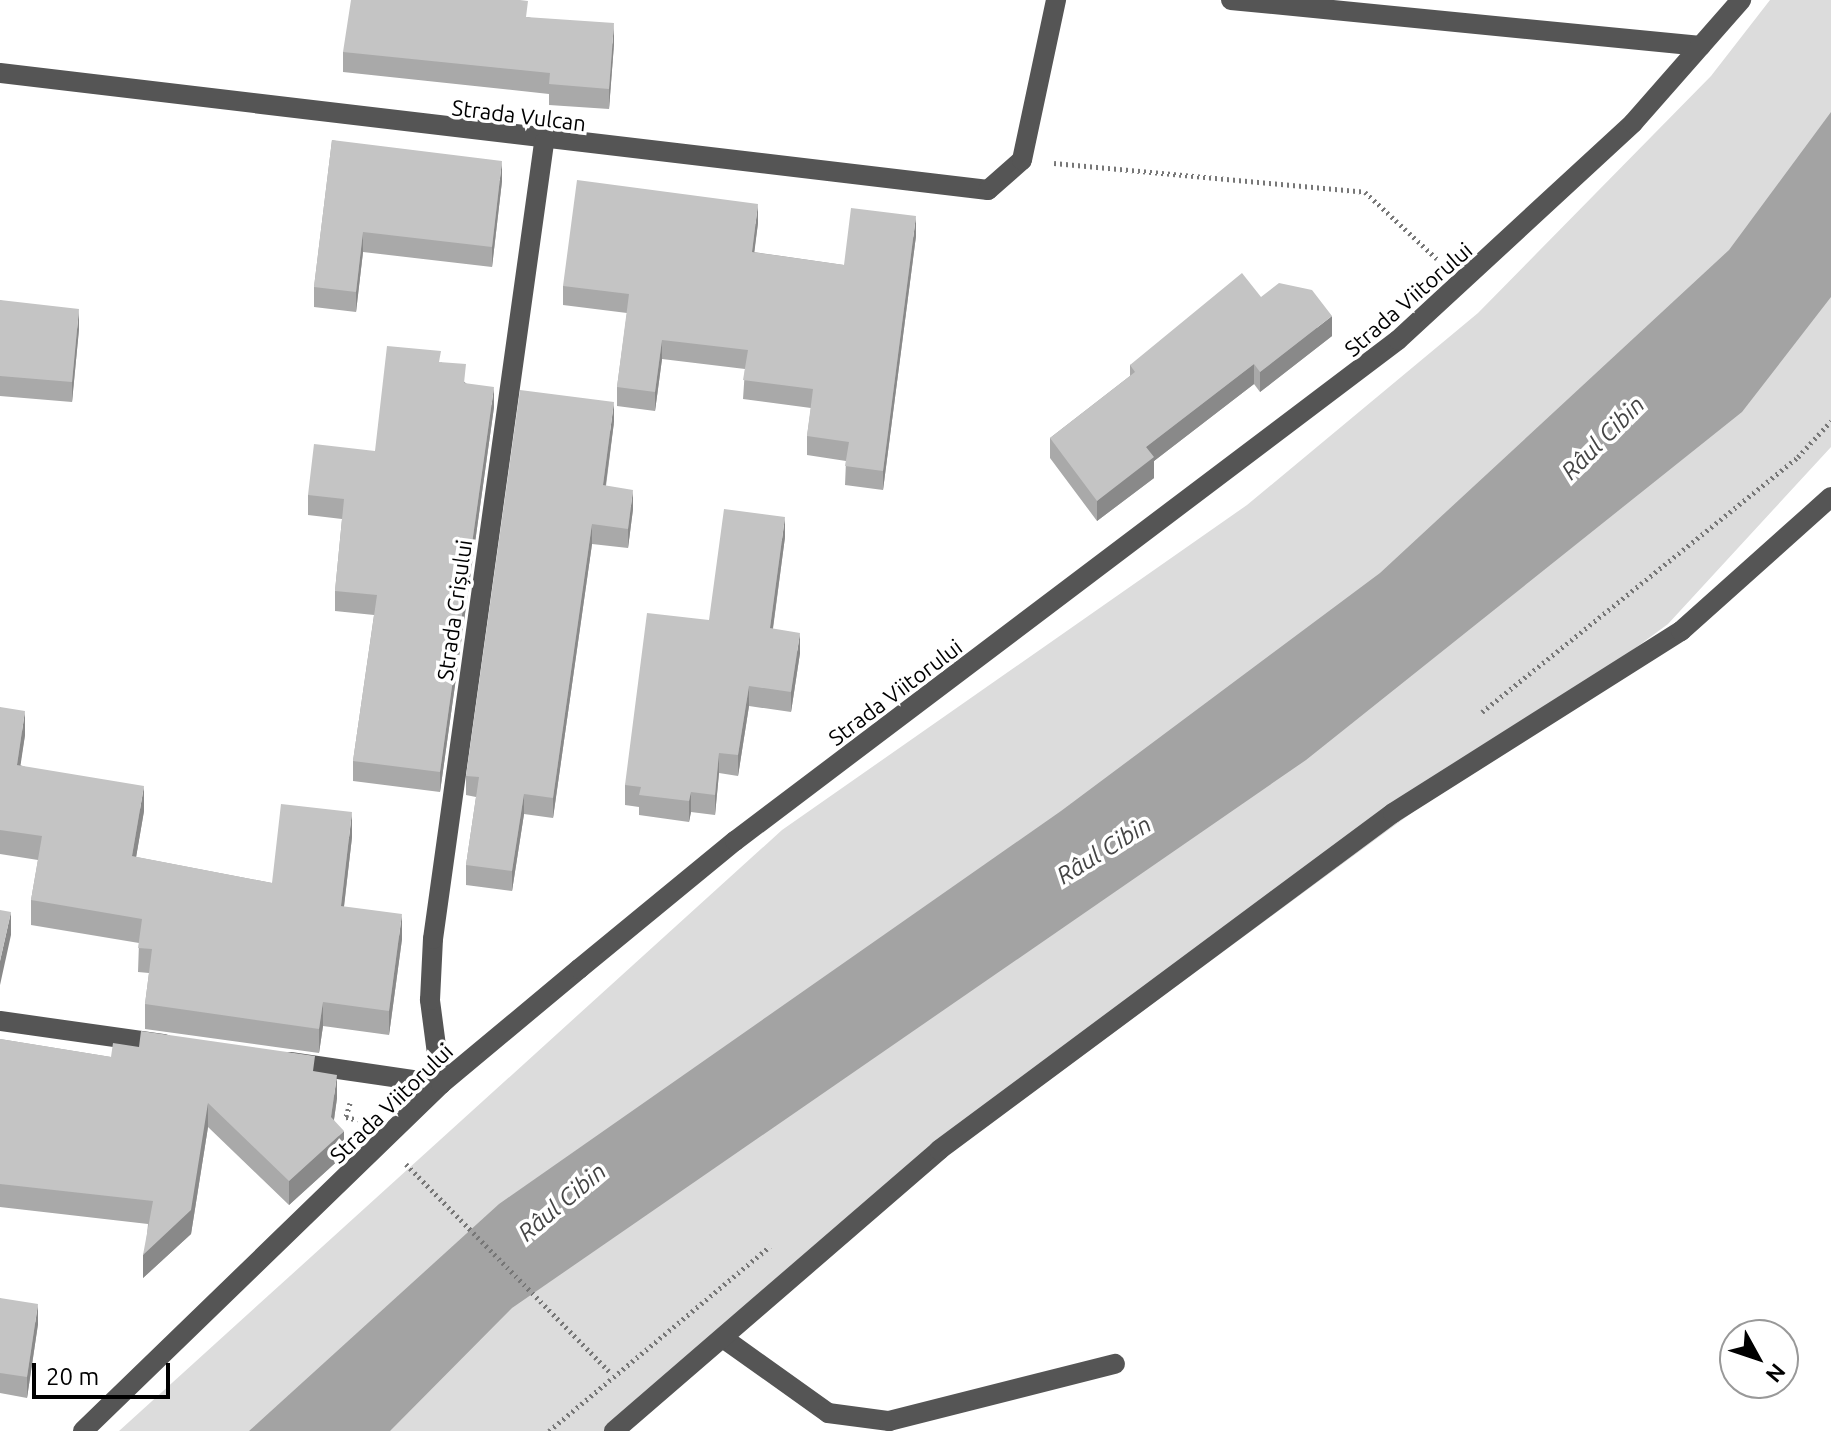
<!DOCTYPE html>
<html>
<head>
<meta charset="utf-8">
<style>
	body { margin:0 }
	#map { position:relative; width:1831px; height:1431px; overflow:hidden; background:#fff; font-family:Ubuntu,sans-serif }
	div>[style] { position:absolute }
	.green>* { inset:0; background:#dcdcdc }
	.water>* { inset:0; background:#a3a3a3 }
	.path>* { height:5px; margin-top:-2.5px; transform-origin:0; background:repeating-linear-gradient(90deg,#777 0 2px,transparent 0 6px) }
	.minor>* { height:20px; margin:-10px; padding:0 10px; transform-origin:10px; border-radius:10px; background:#555 }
	.wall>* { inset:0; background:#a9a9a9 }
	.shaded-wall>* { inset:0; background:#898989 }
	.building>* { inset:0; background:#c4c4c4 }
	span { translate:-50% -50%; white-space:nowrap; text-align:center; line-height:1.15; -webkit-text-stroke:7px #fff; paint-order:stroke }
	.street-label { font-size:22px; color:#000 }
	.water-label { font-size:24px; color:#444; font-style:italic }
	.north { position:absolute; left:1719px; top:1319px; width:80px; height:80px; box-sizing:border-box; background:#fff; border:2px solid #999; border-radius:50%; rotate:130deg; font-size:22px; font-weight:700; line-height:32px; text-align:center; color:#000 }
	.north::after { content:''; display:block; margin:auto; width:28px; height:36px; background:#000; clip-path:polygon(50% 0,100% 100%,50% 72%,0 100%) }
	.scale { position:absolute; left:32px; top:1363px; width:138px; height:36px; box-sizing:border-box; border:4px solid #000; border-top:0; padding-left:10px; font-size:24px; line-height:28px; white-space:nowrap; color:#000; -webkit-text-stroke:6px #fff; paint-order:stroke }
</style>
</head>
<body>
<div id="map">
	<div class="green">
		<i style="clip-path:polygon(1770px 0,1831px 0,1831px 447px,1668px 624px,760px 1293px,622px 1431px,119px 1431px,782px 830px,1247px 505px,1478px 313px,1711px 76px)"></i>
	</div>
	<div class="water">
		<i style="clip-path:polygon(1831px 112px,1831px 297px,1742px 412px,1306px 760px,512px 1308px,390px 1431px,249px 1431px,499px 1204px,1061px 811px,1380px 573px,1729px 250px)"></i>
	</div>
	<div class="path">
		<i style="left:1054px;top:163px;width:312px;rotate:5.3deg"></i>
		<i style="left:1365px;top:192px;width:98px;rotate:42.9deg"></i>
		<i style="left:1482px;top:712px;width:406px;rotate:-38.9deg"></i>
		<i style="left:1798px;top:457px;width:49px;rotate:-47.5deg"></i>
		<i style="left:350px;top:1103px;width:15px;rotate:106deg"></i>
		<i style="left:346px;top:1117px;width:12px;rotate:14deg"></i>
		<i style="left:406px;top:1164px;width:294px;rotate:45.6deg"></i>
		<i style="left:549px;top:1431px;width:288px;rotate:-39.9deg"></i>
	</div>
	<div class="minor">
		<i style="left:1231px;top:0;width:472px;rotate:5.6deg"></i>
		<i style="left:0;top:73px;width:995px;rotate:6.75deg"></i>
		<i style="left:988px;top:190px;width:45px;rotate:-41.4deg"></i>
		<i style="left:1022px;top:160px;width:164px;rotate:-78deg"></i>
		<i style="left:0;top:1021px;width:166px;rotate:8deg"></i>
		<i style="left:290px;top:1062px;width:153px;rotate:8.3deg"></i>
		<i style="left:441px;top:1084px;width:85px;rotate:-97.5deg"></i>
		<i style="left:430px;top:1000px;width:61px;rotate:-87.2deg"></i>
		<i style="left:433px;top:939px;width:804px;rotate:-82.06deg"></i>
		<i style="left:723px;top:1338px;width:129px;rotate:35.5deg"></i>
		<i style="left:828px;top:1413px;width:62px;rotate:7.5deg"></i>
		<i style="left:889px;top:1421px;width:233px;rotate:-14.2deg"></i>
		<i style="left:83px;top:1431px;width:499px;rotate:-44.1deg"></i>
		<i style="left:441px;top:1084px;width:180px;rotate:-39.8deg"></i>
		<i style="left:579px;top:969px;width:202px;rotate:-39.4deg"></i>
		<i style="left:735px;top:841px;width:831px;rotate:-37.08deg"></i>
		<i style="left:1398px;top:340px;width:320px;rotate:-42.7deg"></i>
		<i style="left:1633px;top:123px;width:164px;rotate:-48.7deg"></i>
		<i style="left:614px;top:1431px;width:430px;rotate:-40.8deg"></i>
		<i style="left:939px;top:1150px;width:565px;rotate:-36.59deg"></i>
		<i style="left:1393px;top:813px;width:341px;rotate:-32.3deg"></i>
		<i style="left:1681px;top:631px;width:201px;rotate:-41.8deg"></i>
	</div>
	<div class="wall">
		<i style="clip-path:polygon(528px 17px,614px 44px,609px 109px,549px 105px,549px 94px,343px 72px,343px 52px)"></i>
		<i style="clip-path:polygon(332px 140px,502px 181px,492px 267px,363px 252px,356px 312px,314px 307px,314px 287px)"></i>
		<i style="clip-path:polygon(758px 223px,754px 252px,844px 265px,916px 236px,883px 490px,845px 485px,846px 461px,807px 455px,807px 436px,811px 408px,743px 399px,745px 369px,662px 359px,655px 411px,617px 406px,617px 387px,627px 313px,563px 305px,563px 286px)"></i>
		<i style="clip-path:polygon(1261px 297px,1332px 336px,1260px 392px,1254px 384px,1154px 461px,1154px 478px,1097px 521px,1050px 458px,1050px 438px,1130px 376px,1130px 365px)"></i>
		<i style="clip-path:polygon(0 300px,79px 329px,72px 402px,0 396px)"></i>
		<i style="clip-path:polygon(441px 362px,494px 407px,440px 792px,353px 781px,353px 761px,374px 615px,335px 611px,335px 591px,342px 519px,308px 515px,308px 495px,375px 451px)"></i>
		<i style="clip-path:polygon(614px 422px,606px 486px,633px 509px,628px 548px,592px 544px,553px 818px,524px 814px,512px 891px,466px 885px,466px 865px,476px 797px,466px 795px,466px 776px)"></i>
		<i style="clip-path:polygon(785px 537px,773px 629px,800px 653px,791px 712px,749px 706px,738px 776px,719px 773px,715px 815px,691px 812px,689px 822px,639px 815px,639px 807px,625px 805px,625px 785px,709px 620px)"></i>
		<i style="clip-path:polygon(0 707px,25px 735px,20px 765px,144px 811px,136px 857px,272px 883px,352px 837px,344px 907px,402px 939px,389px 1035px,323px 1026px,319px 1053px,145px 1029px,145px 1004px,149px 973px,138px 972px,139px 943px,31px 925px,31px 900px,38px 860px,0 854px)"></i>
		<i style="clip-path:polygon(0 1039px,111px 1057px,315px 1072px,337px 1098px,334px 1120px,344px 1155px,289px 1205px,208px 1127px,191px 1234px,143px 1278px,148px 1224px,0 1207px)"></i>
		<i style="clip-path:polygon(0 1298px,38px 1324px,27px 1398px,0 1393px)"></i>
	</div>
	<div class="shaded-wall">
		<i style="clip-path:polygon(614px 23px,614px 44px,609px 109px,609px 89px)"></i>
		<i style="clip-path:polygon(502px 161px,502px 181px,492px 267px,492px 247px)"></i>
		<i style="clip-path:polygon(758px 204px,758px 223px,752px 271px,752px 252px)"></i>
		<i style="clip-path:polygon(916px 216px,916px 236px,883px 490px,883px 471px)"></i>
		<i style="clip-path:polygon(363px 232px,363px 252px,356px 312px,356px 292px)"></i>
		<i style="clip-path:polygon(79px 309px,79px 329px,72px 402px,72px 382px)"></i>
		<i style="clip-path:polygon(1332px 316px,1332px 336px,1260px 392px,1260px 372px)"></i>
		<i style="clip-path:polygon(662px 340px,662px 359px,655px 411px,655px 392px)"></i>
		<i style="clip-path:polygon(1254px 364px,1254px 384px,1154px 461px,1154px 478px,1097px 521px,1097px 501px,1146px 447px)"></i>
		<i style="clip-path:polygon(494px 387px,494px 407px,440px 792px,440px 772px)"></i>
		<i style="clip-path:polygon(614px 402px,614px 422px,603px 505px,603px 485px)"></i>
		<i style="clip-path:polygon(633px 490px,633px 509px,628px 548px,628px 529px)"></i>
		<i style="clip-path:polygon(785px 517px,785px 537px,770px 649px,770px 628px)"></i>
		<i style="clip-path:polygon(592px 524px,592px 544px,553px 818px,553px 798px)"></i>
		<i style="clip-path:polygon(800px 633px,800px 653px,791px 712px,791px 692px)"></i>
		<i style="clip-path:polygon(749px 686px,749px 706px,738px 776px,738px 755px)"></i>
		<i style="clip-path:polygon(25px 711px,25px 735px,17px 789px,17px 765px)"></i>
		<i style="clip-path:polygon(719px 753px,719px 773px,715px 815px,715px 795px)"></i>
		<i style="clip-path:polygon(144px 786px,144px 811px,132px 881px,132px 856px)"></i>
		<i style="clip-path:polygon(691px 792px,691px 812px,689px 822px,689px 801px)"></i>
		<i style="clip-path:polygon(524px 794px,524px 814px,512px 891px,512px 871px)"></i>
		<i style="clip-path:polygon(352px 812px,352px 837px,341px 931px,341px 906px)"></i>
		<i style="clip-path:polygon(11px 912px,11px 935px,0 985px,0 961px)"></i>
		<i style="clip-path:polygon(402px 914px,402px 939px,389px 1035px,389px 1011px)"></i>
		<i style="clip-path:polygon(323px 1002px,323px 1026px,319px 1053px,319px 1029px)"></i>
		<i style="clip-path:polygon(337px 1075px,337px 1098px,331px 1140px,331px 1117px)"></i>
		<i style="clip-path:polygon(208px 1103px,208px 1127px,191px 1234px,143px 1278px,143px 1255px)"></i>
		<i style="clip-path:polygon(344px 1131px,344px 1155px,289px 1205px,289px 1181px)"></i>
		<i style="clip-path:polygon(38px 1304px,38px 1324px,27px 1398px,27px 1377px)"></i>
	</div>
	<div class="building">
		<i style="clip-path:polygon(351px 0,520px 0,528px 1px,526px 17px,614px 23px,609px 89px,549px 84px,550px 73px,343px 52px)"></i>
		<i style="clip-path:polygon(332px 140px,502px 161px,492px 247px,363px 232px,356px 292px,314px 287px)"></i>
		<i style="clip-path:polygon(577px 180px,758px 204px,752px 252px,844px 265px,851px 208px,916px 216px,883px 471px,845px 466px,849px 442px,807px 436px,813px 389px,743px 380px,748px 350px,662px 340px,655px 392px,617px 387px,629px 294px,563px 286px)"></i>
		<i style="clip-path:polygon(1242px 273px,1261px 297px,1279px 283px,1312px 290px,1332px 316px,1260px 372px,1254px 364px,1146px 447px,1154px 457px,1097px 501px,1050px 438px,1135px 372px,1130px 365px)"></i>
		<i style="clip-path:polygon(0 300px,79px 309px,72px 382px,0 376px)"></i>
		<i style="clip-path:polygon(387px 346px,441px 351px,439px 362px,466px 364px,464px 383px,494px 387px,440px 772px,353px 761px,377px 595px,335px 591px,344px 499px,308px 495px,314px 444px,375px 451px)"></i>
		<i style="clip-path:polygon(520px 390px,614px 402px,603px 485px,633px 490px,628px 529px,592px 524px,553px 798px,524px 794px,512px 871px,466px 865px,479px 777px,466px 776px)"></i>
		<i style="clip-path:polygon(724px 509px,785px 517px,770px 628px,800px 633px,791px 692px,749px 686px,738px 755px,719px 753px,715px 795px,691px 792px,689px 801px,639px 795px,641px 787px,625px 785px,647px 613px,709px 620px)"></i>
		<i style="clip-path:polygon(0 707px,25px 711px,17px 765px,144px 786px,132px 856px,272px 883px,281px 804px,352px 812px,341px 906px,402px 914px,389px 1011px,323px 1002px,319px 1029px,145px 1004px,152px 949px,138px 948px,142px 919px,31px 900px,42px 836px,0 830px)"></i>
		<i style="clip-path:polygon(0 910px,11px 912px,0 961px)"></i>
		<i style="clip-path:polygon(141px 1031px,315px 1056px,313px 1071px,337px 1075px,331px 1117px,344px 1131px,289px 1181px,208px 1103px,191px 1210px,143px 1255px,153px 1201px,0 1184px,0 1039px,111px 1057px,113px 1043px,139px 1047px)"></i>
		<i style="clip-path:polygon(0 1298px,38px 1304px,27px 1377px,0 1373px)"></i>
	</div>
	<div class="street-label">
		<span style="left:519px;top:115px;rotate:7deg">Strada Vulcan</span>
		<span style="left:1408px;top:299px;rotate:-41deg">Strada Viitorului</span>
		<span style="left:454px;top:610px;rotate:-82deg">Strada Crișului</span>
		<span style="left:895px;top:692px;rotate:-37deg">Strada Viitorului</span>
		<span style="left:391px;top:1103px;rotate:-44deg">Strada Viitorului</span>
	</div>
	<div class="water-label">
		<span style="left:1603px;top:438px;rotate:-45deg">Râul Cibin</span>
		<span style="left:1104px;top:850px;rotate:-32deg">Râul Cibin</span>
		<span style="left:562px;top:1202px;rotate:-40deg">Râul Cibin</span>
	</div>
	<div class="north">N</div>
	<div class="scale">20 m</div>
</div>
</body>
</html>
